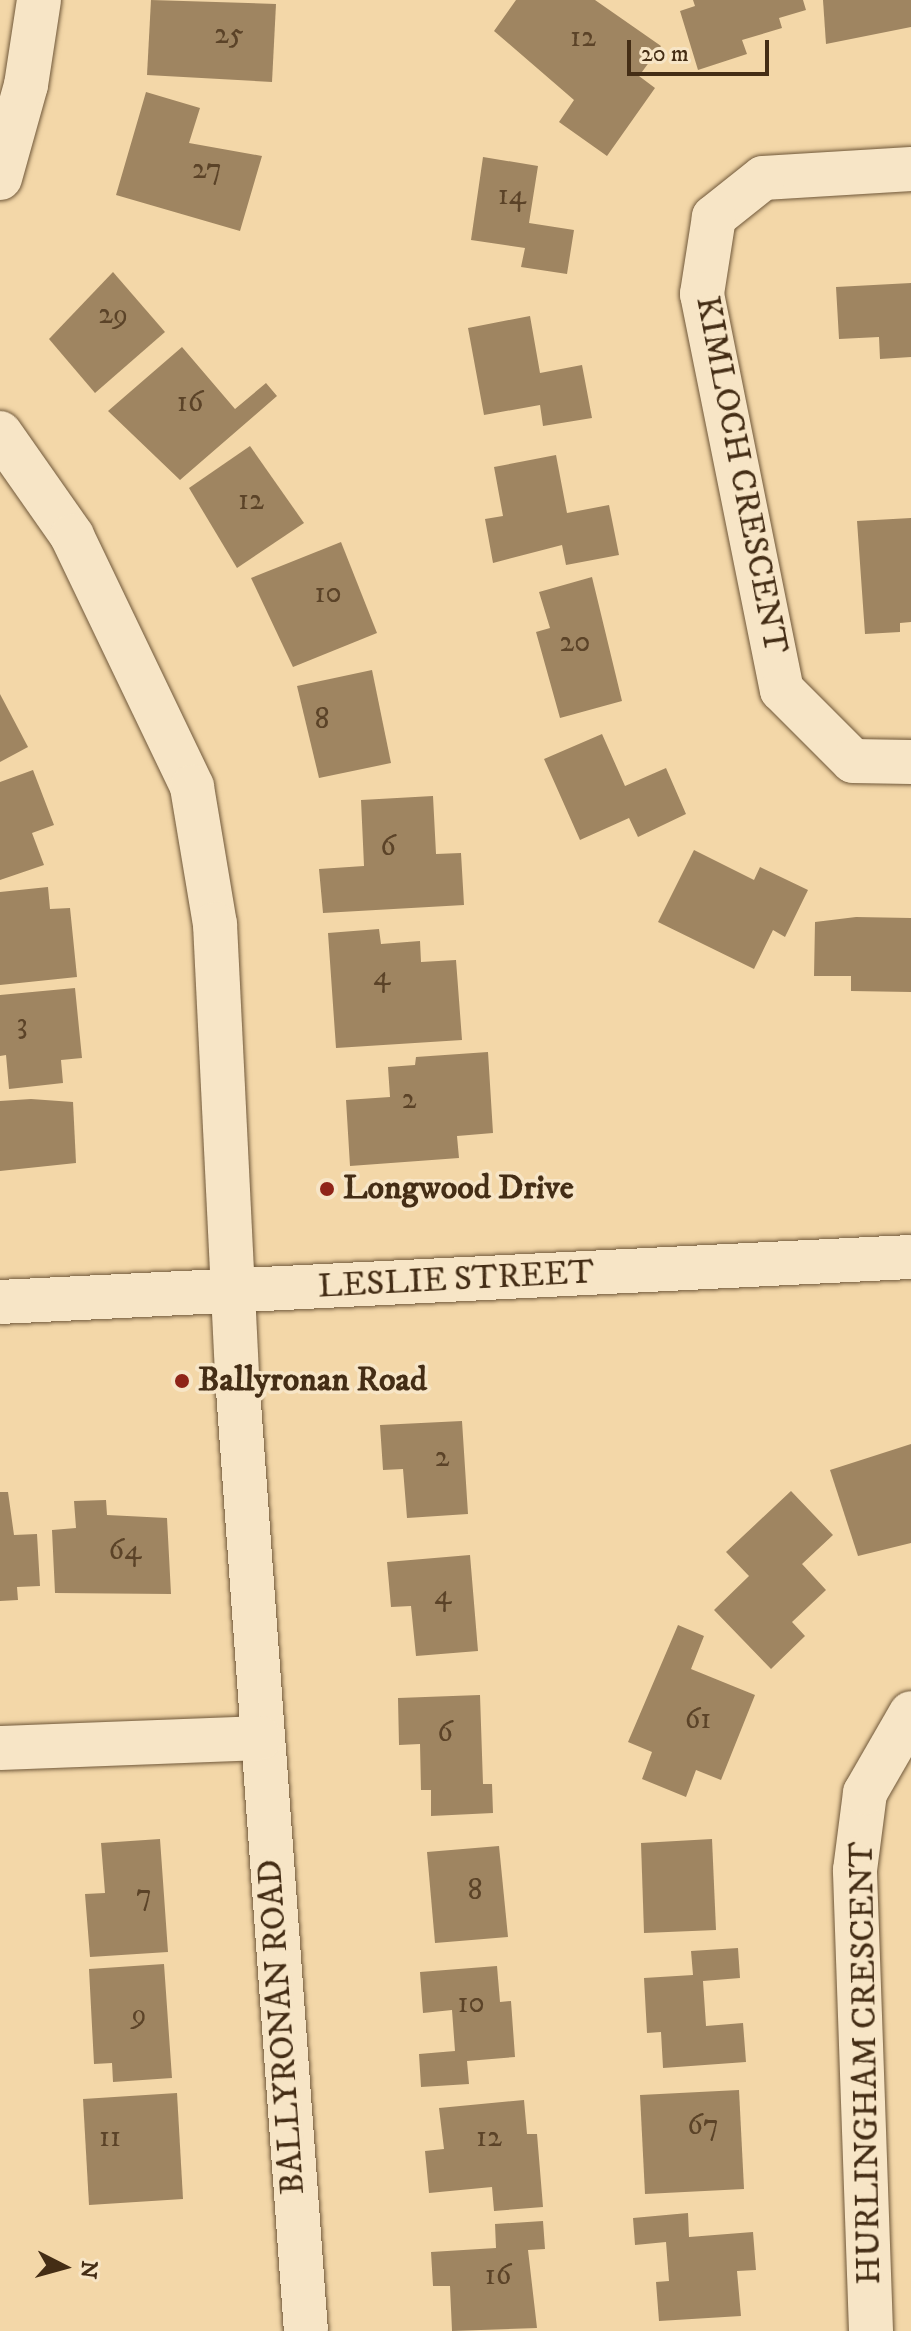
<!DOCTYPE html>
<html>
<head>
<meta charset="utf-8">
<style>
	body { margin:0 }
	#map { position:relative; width:911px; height:2331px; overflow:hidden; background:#f3d7a8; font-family:"IM FELL DW Pica",serif }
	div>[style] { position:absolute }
	.building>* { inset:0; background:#9f8561 }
	.roads { filter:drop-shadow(0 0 2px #70583a) drop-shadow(0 0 2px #70583a) }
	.street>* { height:44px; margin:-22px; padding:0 22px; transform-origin:22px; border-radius:22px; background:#f7e5c6 }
	.secondary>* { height:44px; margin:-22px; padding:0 22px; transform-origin:22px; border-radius:22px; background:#f7e5c6 }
	.dots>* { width:22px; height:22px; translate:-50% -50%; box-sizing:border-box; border:4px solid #f7e5c6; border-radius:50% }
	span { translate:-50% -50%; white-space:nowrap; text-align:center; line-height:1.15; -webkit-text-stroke:7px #f7e5c6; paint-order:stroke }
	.number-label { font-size:30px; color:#5b4328 }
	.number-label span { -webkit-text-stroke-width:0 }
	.street-label { font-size:34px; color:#442d15 }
	.poi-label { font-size:34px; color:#442d15; font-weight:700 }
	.left { translate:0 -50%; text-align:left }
	.north { position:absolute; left:24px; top:2227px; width:80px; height:80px; -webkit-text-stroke:6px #f7e5c6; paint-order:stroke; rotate:96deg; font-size:22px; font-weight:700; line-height:32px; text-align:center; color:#442d15 }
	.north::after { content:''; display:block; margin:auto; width:28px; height:36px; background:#442d15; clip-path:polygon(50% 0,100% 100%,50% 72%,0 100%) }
	.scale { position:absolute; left:627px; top:40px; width:142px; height:36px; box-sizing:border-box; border:4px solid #442d15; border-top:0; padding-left:10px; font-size:24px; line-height:28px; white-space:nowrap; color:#442d15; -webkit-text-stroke:6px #f7e5c6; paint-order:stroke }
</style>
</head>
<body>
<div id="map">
	<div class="building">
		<i style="clip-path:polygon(151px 0,276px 4px,272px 82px,147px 75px)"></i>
		<i style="clip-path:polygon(516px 0,595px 0,661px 46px,639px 76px,655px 88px,607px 156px,559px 122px,574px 100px,494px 31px)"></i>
		<i style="clip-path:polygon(693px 0,803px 0,806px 10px,779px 18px,782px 28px,742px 40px,747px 54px,698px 70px,680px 11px,695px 6px)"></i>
		<i style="clip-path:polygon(823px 0,911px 0,911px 27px,826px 44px)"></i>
		<i style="clip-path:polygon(146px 92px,200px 108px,189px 143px,262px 156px,240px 231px,116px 195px)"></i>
		<i style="clip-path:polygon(483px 157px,538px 166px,529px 223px,574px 230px,567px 274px,521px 267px,525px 248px,471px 240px)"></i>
		<i style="clip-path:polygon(113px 272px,165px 332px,95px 393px,49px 339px)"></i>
		<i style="clip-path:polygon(911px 283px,911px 357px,880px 359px,879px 337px,839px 339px,836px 287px)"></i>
		<i style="clip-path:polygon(530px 316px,540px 373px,582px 365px,592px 418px,543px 426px,540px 405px,484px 415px,468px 328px)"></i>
		<i style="clip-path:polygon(182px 347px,235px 409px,266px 383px,277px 396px,180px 480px,108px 411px)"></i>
		<i style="clip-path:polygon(250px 446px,304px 523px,237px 568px,189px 488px)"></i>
		<i style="clip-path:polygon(556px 455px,567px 513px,609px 505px,619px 555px,566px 565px,562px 545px,493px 563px,485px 519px,503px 516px,494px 467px)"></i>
		<i style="clip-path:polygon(911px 518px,911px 622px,900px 623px,900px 632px,865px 634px,857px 521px)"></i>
		<i style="clip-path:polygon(341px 542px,377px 633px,293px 667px,251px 578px)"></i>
		<i style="clip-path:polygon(592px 577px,622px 701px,560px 718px,536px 632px,550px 628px,539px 592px)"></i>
		<i style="clip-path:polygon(372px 670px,391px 763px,319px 778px,297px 686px)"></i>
		<i style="clip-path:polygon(0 694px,28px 747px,0 762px)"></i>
		<i style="clip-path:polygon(602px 734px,625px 786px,666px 768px,686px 814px,638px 837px,629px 818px,580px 840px,544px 759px)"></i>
		<i style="clip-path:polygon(33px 770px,54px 825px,32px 833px,44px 865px,0 880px,0 782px)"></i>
		<i style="clip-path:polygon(433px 796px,436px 854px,461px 853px,464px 905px,323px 913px,319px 869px,364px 866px,361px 800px)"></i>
		<i style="clip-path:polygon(694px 850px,754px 880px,760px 867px,808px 890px,785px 937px,773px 930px,754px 969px,658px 922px)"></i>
		<i style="clip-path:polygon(48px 887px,50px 909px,70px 908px,77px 977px,0 985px,0 892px)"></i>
		<i style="clip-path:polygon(856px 917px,911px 918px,911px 992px,851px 991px,851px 976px,814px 976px,815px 922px)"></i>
		<i style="clip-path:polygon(379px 929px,381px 944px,420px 941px,421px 962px,456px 960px,462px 1040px,336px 1048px,328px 933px)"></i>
		<i style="clip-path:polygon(75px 988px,82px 1058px,61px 1060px,63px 1083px,9px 1089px,6px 1055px,0 1056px,0 995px)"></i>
		<i style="clip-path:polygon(488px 1052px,493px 1133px,457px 1136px,459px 1158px,350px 1166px,346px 1100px,390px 1097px,388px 1067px,415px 1065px,416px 1057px)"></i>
		<i style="clip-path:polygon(31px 1099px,73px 1102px,76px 1163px,0 1171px,0 1101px)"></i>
		<i style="clip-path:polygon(462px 1421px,468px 1514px,407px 1518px,403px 1469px,383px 1470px,380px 1425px)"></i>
		<i style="clip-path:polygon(911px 1444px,911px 1543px,858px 1556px,830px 1470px)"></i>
		<i style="clip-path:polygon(791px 1491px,833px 1535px,802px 1564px,826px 1590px,792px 1622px,805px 1636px,771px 1669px,714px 1610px,749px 1576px,726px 1552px)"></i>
		<i style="clip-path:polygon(0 1492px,8px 1492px,14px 1535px,37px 1534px,40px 1586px,17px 1587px,18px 1600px,0 1601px)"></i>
		<i style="clip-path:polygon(106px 1500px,107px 1515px,167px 1518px,171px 1594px,55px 1593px,52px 1530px,76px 1528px,74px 1501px)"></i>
		<i style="clip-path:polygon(470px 1555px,478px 1651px,416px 1656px,411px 1606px,391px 1607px,387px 1562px)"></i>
		<i style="clip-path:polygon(678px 1625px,704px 1636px,691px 1669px,755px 1695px,721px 1780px,696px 1770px,686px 1797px,642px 1779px,652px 1752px,628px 1742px)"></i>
		<i style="clip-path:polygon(480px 1695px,483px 1784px,492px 1784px,493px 1813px,431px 1816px,431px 1790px,421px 1790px,420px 1744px,399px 1745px,398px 1698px)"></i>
		<i style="clip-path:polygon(160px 1839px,168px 1952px,90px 1957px,85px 1894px,105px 1893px,101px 1843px)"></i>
		<i style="clip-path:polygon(712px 1839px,716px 1930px,644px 1933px,641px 1843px)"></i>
		<i style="clip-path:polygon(499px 1846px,508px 1937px,435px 1943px,427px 1852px)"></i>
		<i style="clip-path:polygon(738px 1948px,740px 1978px,703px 1981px,706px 2026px,743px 2023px,746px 2062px,663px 2068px,661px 2032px,647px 2033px,644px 1978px,693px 1975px,691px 1951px)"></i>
		<i style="clip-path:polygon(164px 1964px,172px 2078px,113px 2082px,112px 2063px,94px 2064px,89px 1969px)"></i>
		<i style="clip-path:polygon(497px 1966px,500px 2002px,511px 2001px,515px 2057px,467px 2061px,469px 2084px,421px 2087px,419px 2054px,455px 2051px,452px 2010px,423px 2013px,420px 1972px)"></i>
		<i style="clip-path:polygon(739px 2090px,744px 2189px,645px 2194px,640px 2095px)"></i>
		<i style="clip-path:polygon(177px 2093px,183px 2199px,89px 2205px,83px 2099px)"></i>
		<i style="clip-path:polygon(524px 2100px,527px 2134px,537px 2134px,543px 2207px,494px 2211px,492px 2187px,429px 2193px,425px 2151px,444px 2149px,439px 2108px)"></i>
		<i style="clip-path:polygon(688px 2213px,689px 2237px,753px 2232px,756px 2270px,737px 2271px,741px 2316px,659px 2321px,656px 2282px,669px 2281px,666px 2242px,635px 2245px,633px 2218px)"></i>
		<i style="clip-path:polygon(543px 2221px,545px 2249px,528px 2250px,537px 2328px,452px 2331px,450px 2286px,433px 2286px,431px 2252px,496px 2248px,495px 2224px)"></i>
	</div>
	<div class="roads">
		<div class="street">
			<i style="left:911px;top:169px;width:148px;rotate:176.5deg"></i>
			<i style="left:763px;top:178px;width:63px;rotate:141.5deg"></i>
			<i style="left:714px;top:217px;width:78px;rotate:98.9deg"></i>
			<i style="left:702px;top:294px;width:404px;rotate:78.6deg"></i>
			<i style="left:782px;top:690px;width:100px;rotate:45deg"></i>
			<i style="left:853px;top:761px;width:58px;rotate:1deg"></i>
			<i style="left:0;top:178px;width:97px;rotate:-74.4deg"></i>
			<i style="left:26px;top:85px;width:86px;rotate:-81.3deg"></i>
			<i style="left:0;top:433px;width:126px;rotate:55deg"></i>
			<i style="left:72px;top:536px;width:278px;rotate:64.4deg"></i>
			<i style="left:192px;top:787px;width:139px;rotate:80.5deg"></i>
			<i style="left:215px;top:924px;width:467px;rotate:87.2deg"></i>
			<i style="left:238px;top:1390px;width:943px;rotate:85.87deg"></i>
			<i style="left:0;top:1748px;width:260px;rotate:-2.2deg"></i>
			<i style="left:871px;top:2331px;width:461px;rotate:-92deg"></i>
			<i style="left:855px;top:1870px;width:78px;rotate:-82.6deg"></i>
			<i style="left:865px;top:1793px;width:92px;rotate:-60.1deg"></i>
		</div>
		<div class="secondary">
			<i style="left:0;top:1302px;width:912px;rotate:-2.83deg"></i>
		</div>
	</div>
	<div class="dots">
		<i style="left:327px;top:1189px;background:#8f2418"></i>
		<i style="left:182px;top:1381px;background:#8f2418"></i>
	</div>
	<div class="number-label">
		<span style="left:229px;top:35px">25</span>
		<span style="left:583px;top:38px">12</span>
		<span style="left:207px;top:170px">27</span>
		<span style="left:512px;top:196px">14</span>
		<span style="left:113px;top:315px">29</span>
		<span style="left:190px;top:403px">16</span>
		<span style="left:251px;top:501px">12</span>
		<span style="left:328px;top:594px">10</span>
		<span style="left:575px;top:643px">20</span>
		<span style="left:322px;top:720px">8</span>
		<span style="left:388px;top:847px">6</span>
		<span style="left:382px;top:977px">4</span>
		<span style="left:22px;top:1025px">3</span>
		<span style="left:409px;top:1100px">2</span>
		<span style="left:442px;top:1458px">2</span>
		<span style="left:125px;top:1551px">64</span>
		<span style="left:443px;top:1596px">4</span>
		<span style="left:698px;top:1720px">61</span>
		<span style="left:445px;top:1733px">6</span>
		<span style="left:475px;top:1891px">8</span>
		<span style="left:144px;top:1896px">7</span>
		<span style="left:471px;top:2004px">10</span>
		<span style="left:139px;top:2015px">9</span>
		<span style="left:703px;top:2126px">67</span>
		<span style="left:110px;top:2138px">11</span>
		<span style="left:489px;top:2138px">12</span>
		<span style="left:498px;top:2276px">16</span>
	</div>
	<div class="street-label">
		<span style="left:741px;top:475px;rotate:79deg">KIMLOCH CRESCENT</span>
		<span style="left:456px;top:1280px;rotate:-3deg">LESLIE STREET</span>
		<span style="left:282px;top:2027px;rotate:-94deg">BALLYRONAN ROAD</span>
		<span style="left:866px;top:2063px;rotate:-91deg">HURLINGHAM CRESCENT</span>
	</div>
	<div class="poi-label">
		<span class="left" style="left:343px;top:1189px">Longwood Drive</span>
		<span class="left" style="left:198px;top:1381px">Ballyronan Road</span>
	</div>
	<div class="north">N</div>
	<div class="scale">20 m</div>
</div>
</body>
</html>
